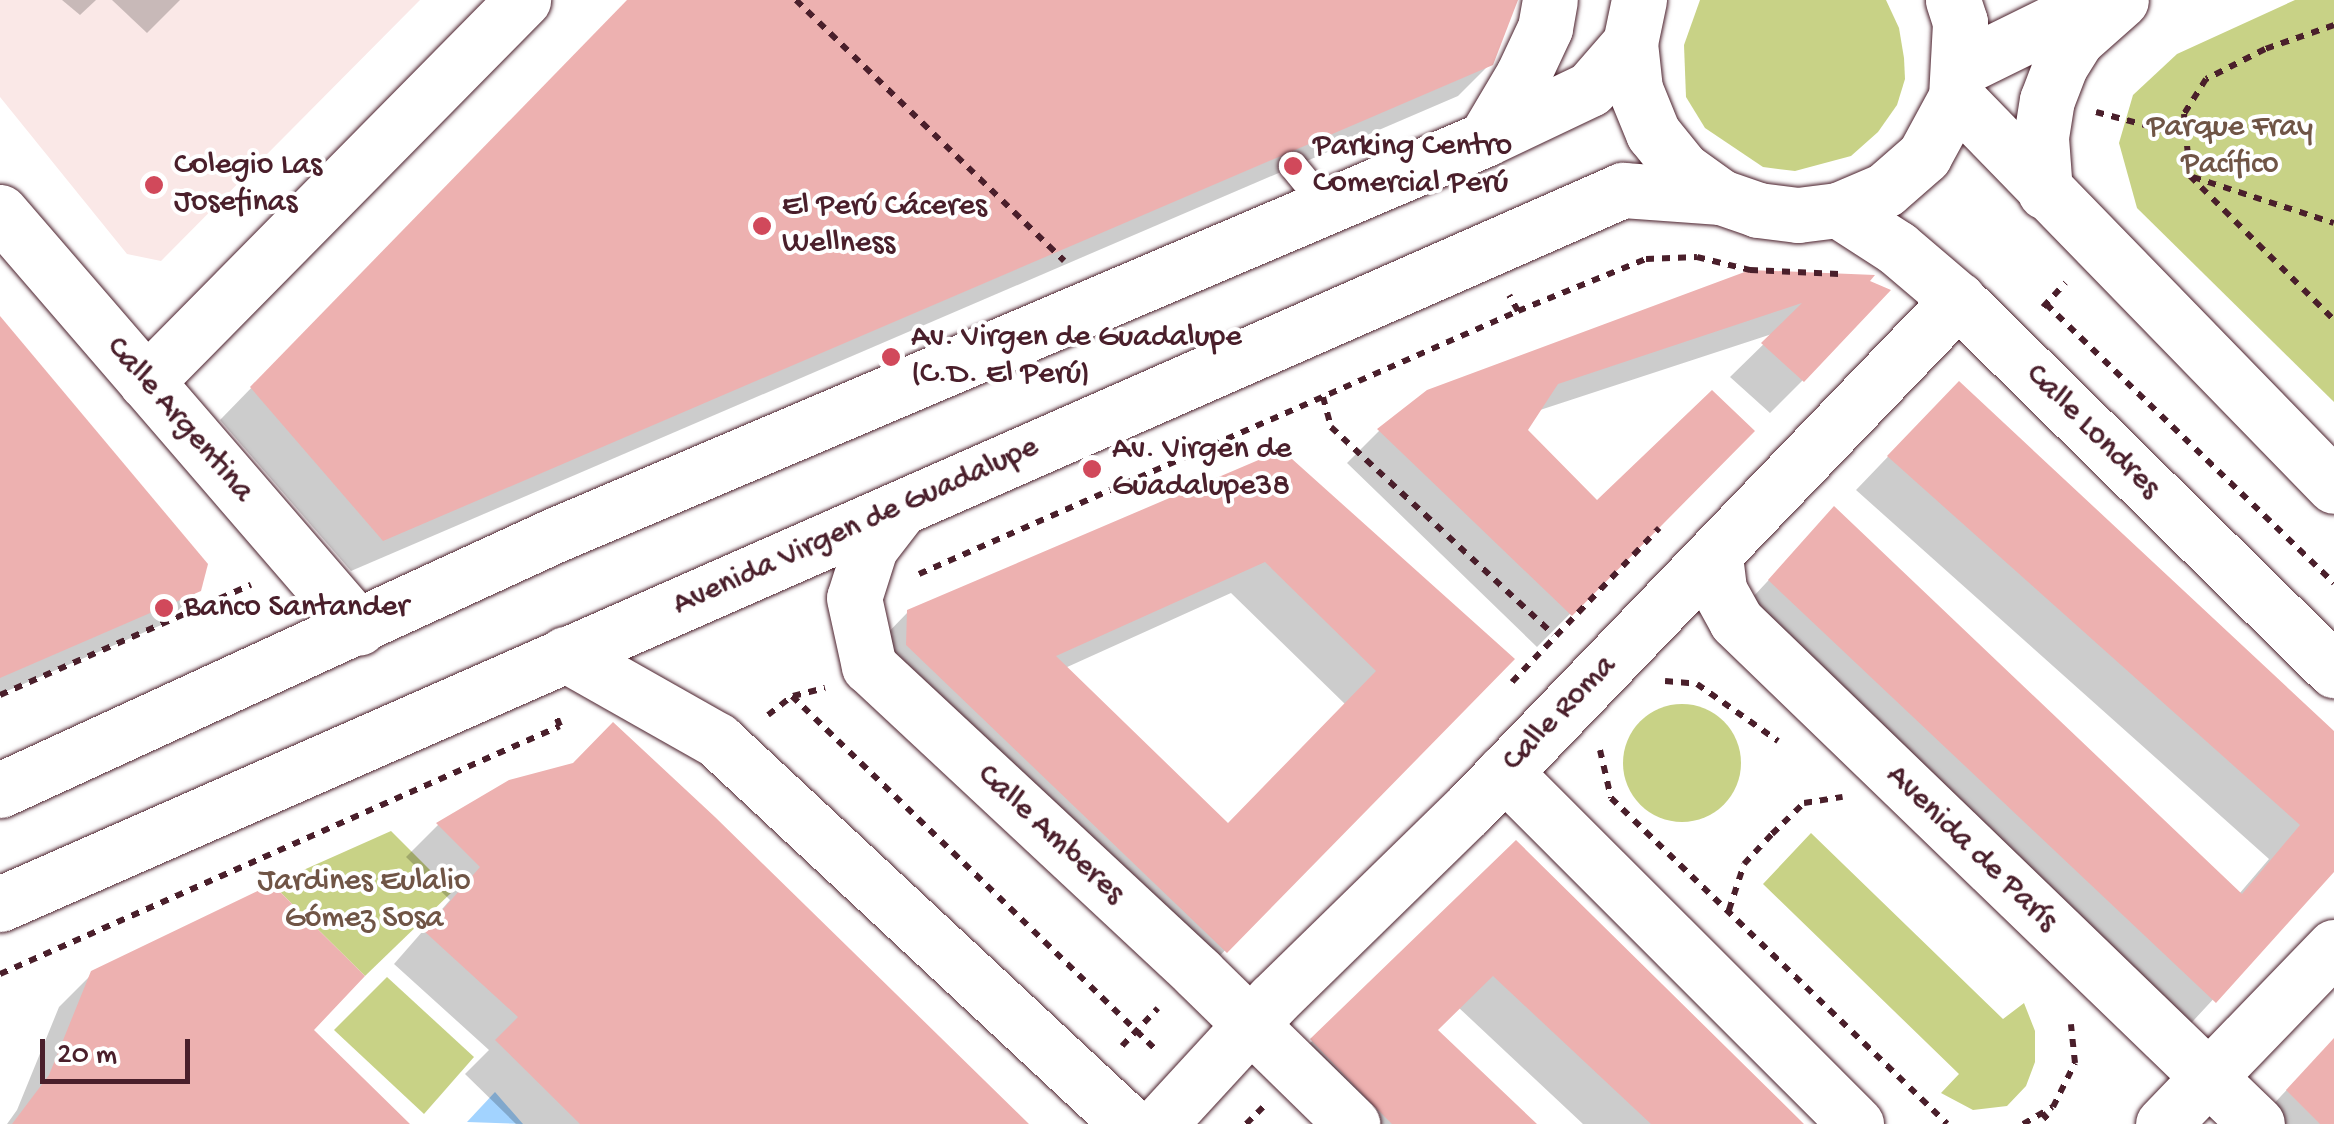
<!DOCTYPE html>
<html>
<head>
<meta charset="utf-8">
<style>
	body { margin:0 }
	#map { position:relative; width:2334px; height:1124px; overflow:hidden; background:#fff; font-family:"Gochi Hand",sans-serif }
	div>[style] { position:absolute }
	.built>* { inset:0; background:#fae8e7 }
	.green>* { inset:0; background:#c8d286 }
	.round { border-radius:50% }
	.water>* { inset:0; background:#a2d3ff }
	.shadow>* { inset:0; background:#0003 }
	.building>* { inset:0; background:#edb1b0 }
	.path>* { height:6px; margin-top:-3px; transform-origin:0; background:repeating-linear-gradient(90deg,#4a1f2b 0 8px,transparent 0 16px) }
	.roads { filter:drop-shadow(0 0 2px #4a1f2b) drop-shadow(0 0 2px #4a1f2b) }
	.service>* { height:28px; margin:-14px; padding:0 14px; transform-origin:14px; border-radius:14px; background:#fff }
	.minor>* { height:55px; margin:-27.5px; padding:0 27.5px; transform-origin:27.5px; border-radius:27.5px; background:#fff }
	.secondary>* { height:55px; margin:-27.5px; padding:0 27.5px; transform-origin:27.5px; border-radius:27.5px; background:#fff }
	.primary>* { height:55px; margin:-27.5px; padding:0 27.5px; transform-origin:27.5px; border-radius:27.5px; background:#fff }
	.dots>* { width:28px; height:28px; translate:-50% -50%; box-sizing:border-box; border:5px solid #fff; border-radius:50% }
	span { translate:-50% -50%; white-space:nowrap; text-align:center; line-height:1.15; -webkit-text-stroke:8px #fff; paint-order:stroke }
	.park-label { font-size:32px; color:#705546 }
	.poi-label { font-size:32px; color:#4a1f2b }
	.left { translate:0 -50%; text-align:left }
	.street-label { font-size:32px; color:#4a1f2b }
	.scale { position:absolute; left:40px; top:1039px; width:150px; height:45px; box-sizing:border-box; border:5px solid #4a1f2b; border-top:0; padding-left:12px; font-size:30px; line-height:35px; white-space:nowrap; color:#4a1f2b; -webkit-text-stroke:8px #fff; paint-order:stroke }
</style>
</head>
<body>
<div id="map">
	<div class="built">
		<i style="clip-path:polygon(0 0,420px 0,161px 261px,127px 254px,0 97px)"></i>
	</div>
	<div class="green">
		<i style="clip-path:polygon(1700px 0,1886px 0,1899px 28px,1904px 58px,1905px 79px,1897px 105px,1878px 132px,1851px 156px,1795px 171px,1763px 167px,1705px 128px,1686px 97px,1684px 45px)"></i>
		<i style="clip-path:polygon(2295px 0,2334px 0,2334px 402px,2137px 208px,2119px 143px,2133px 95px,2177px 54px)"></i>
		<i class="round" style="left:1623px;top:704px;width:118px;height:118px"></i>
		<i style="clip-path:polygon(391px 831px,452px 892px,365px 976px,272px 884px)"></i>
		<i style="clip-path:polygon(1811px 833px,2003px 1019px,2024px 1003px,2035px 1031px,2035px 1062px,2026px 1086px,2007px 1106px,1973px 1110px,1941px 1093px,1959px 1074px,1763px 884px)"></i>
		<i style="clip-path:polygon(387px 977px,474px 1057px,424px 1114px,334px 1030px)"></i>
	</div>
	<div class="water">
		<i style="clip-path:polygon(495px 1092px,523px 1124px,467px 1122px)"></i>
	</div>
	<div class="shadow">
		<i style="clip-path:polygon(62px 0,96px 0,80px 15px)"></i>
		<i style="clip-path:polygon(112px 0,180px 0,147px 33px)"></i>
		<i style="clip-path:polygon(629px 0,1515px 0,1490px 64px,1458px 96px,351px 571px,220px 420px)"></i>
		<i style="clip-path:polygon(1870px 277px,1803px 380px,1770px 413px,1730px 377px,1775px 333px,1537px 411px,1525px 431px,1597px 503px,1752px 431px,1537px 647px,1347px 463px,1379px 431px)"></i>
		<i style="clip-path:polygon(0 320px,199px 589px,166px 623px,0 694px)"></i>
		<i style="clip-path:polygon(1926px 417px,2334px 735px,2334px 869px,2181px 1034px,1737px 614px,1834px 510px,2239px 894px,2269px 859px,1856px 490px)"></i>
		<i style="clip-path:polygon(evenodd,1282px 453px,1511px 659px,1193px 983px,875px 646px,908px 612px,1282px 453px,1231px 593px,1346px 705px,1227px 826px,1065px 668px,1231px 593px)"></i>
		<i style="clip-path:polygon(510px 782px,1025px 1124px,516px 1124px,465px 1074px,489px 1050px,394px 964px,450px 900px,406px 857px,438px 825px)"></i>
		<i style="clip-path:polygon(1516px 844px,1800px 1124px,1583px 1124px,1458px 1007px,1435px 1030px,1533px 1124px,1328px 1124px,1279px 1073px)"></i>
		<i style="clip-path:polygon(93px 973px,311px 1030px,407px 1124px,7px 1124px,17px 1110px,59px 1007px)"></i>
		<i style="clip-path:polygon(2334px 1039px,2334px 1124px,2255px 1124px)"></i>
	</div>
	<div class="building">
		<i style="clip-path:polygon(627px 0,1518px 0,1493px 65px,383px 541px,250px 387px)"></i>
		<i style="clip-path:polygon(1750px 270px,1875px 275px,1870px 281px,1891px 290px,1804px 382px,1761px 343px,1802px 303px,1558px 384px,1528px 430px,1597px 500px,1712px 390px,1755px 431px,1572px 616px,1377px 429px,1427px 390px)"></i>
		<i style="clip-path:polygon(0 316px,208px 564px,201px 591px,0 678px)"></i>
		<i style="clip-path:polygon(1959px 381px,2334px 731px,2334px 872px,2216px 1003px,1768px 580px,1834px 506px,2242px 894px,2300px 825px,1887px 456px)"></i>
		<i style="clip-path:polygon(evenodd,1282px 450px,1515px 659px,1227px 953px,906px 645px,907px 610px,1282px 450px,1265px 562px,1376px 671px,1228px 823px,1056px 656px,1265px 562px)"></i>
		<i style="clip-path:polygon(613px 722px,715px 817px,1029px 1124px,580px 1124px,495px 1040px,518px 1017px,424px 931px,480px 867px,436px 823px,509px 780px,573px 763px)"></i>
		<i style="clip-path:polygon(1516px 840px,1804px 1124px,1651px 1124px,1493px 976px,1438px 1030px,1537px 1124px,1392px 1124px,1381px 1113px,1310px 1039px)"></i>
		<i style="clip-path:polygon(272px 884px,365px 976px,314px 1030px,410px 1124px,12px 1124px,49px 1075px,91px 971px)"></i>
		<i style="clip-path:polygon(2334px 1038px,2334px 1124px,2320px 1124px,2286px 1090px)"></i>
	</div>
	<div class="path">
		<i style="left:796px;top:0;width:374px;rotate:44.2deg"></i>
		<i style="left:2334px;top:25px;width:73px;rotate:160.8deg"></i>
		<i style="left:2265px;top:49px;width:66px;rotate:153deg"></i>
		<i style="left:2206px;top:79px;width:41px;rotate:122.2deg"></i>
		<i style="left:2184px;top:114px;width:62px;rotate:84.5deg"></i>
		<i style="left:2190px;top:176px;width:204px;rotate:45deg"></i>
		<i style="left:2096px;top:112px;width:93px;rotate:14.9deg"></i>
		<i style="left:2193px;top:177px;width:148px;rotate:18.1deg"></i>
		<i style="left:2046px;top:304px;width:401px;rotate:44.1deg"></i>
		<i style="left:2043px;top:307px;width:33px;rotate:-47deg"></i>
		<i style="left:1518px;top:311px;width:138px;rotate:-22.1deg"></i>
		<i style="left:1646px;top:259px;width:51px;rotate:-2.2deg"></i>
		<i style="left:1697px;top:257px;width:55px;rotate:13.8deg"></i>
		<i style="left:1750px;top:270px;width:89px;rotate:2.6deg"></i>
		<i style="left:1323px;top:397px;width:31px;rotate:75deg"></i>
		<i style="left:1331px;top:427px;width:304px;rotate:43deg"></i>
		<i style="left:919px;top:574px;width:654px;rotate:-23.7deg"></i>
		<i style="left:1518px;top:311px;width:18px;rotate:-119deg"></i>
		<i style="left:1665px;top:681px;width:32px;rotate:5deg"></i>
		<i style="left:1697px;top:684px;width:99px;rotate:35.1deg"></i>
		<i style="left:1512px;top:682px;width:213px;rotate:-46.3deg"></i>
		<i style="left:0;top:695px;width:274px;rotate:-23.7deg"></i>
		<i style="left:793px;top:696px;width:33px;rotate:-14deg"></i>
		<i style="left:768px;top:715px;width:31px;rotate:-38deg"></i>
		<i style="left:792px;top:696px;width:508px;rotate:44.2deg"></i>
		<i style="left:1600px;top:750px;width:49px;rotate:77.1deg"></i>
		<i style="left:1611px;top:798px;width:468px;rotate:44.1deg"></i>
		<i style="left:1729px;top:910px;width:48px;rotate:-71.9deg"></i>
		<i style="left:1744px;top:864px;width:41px;rotate:-47deg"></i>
		<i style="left:1772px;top:834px;width:45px;rotate:-44.1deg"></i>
		<i style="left:1804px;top:803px;width:39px;rotate:-9deg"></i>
		<i style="left:0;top:974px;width:612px;rotate:-23.89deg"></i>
		<i style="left:560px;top:726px;width:11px;rotate:-112deg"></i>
		<i style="left:1122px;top:1046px;width:52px;rotate:-46.5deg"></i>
		<i style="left:2042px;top:1113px;width:15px;rotate:48deg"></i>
		<i style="left:1246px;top:1124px;width:24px;rotate:-45deg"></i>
		<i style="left:2023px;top:1124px;width:34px;rotate:-30deg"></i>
		<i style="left:2053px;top:1107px;width:49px;rotate:-63.4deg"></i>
		<i style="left:2075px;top:1063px;width:39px;rotate:-96deg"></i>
	</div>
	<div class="roads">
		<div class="service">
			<i style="left:1293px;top:166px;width:50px;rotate:50.6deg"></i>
		</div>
		<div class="minor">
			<i style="left:0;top:212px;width:549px;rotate:49.21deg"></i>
			<i style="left:146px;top:382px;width:537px;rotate:-45.38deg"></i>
			<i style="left:900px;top:509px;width:49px;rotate:127.6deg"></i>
			<i style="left:870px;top:548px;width:52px;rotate:107.7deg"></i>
			<i style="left:854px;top:598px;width:70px;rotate:77.6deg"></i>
			<i style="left:869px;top:666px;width:450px;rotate:43deg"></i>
			<i style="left:1198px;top:973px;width:216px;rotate:44.4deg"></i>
			<i style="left:1715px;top:556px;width:34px;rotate:83deg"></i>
			<i style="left:1719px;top:590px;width:35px;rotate:61deg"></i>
			<i style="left:1736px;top:621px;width:724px;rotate:43.99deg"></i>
			<i style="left:565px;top:654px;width:175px;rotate:29.5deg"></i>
			<i style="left:717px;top:740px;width:563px;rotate:42.99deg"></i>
			<i style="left:1504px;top:772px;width:498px;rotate:45deg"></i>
			<i style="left:1159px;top:1124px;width:168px;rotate:-47.4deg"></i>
			<i style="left:1273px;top:1000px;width:271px;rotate:-44.3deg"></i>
			<i style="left:1467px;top:811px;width:709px;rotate:-46.14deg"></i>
			<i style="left:2163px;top:1124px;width:246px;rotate:-46deg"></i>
		</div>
		<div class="secondary">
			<i style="left:1956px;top:97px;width:542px;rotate:45.82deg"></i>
			<i style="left:1838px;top:210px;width:70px;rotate:32.8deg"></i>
			<i style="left:1897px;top:248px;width:80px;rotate:40.4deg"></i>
			<i style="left:1958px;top:300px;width:528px;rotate:44.54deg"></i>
		</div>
		<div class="primary">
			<i style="left:1639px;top:0;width:44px;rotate:101.8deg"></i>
			<i style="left:1630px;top:43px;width:46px;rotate:83.8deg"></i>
			<i style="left:1635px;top:89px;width:48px;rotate:67.8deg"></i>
			<i style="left:1653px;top:133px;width:46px;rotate:51.1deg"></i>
			<i style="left:1682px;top:169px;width:48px;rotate:35.7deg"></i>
			<i style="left:1721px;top:197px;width:39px;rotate:19deg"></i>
			<i style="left:1758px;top:210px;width:40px;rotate:7.1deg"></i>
			<i style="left:1798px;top:215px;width:40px;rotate:-7.1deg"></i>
			<i style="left:1838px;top:210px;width:51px;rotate:-23.1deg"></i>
			<i style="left:1885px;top:190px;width:52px;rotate:-41.1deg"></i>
			<i style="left:1924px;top:156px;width:67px;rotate:-61.5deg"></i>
			<i style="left:1956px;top:97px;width:75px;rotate:-86.9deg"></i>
			<i style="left:1960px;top:22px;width:23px;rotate:-108deg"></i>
			<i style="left:1961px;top:68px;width:154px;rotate:-26.2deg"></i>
			<i style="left:1485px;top:139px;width:74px;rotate:-59.3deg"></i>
			<i style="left:1523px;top:75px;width:52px;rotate:-64.9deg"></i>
			<i style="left:1545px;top:28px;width:28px;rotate:-80deg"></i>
			<i style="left:2045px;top:192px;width:55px;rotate:-94.2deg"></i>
			<i style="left:2041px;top:137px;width:37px;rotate:-81deg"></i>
			<i style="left:2047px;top:100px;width:36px;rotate:-69deg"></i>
			<i style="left:2060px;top:66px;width:31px;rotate:-58deg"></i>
			<i style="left:2076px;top:40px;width:60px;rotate:-41.6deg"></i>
			<i style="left:0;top:790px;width:611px;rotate:-24.68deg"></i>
			<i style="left:555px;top:535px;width:1011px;rotate:-23.06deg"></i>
			<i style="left:1485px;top:139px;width:116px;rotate:-25.5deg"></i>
			<i style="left:1590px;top:89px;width:61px;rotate:-49deg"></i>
			<i style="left:0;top:904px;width:1773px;rotate:-23.75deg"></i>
			<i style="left:1623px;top:190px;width:98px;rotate:4.1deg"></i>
		</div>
	</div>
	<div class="dots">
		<i style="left:1293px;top:166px;background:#d1495b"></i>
		<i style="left:154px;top:185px;background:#d1495b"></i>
		<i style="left:762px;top:226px;background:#d1495b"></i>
		<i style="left:891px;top:357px;background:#d1495b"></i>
		<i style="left:1092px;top:469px;background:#d1495b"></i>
		<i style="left:164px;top:608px;background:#d1495b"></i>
	</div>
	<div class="park-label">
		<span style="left:2230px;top:147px">Parque Fray<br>Pacífico</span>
		<span style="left:364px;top:901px">Jardines Eulalio<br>Gómez Sosa</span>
	</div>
	<div class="poi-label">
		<span class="left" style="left:1313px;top:166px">Parking Centro<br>Comercial Perú</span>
		<span class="left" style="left:174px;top:185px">Colegio Las<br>Josefinas</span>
		<span class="left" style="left:782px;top:226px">El Perú Cáceres<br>Wellness</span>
		<span class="left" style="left:911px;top:357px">Av. Virgen de Guadalupe<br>(C.D. El Perú)</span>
		<span class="left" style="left:1112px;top:469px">Av. Virgen de<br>Guadalupe38</span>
		<span class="left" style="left:184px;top:608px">Banco Santander</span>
	</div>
	<div class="street-label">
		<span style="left:179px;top:420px;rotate:49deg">Calle Argentina</span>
		<span style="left:2092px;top:432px;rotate:45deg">Calle Londres</span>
		<span style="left:856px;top:527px;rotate:-24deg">Avenida Virgen de Guadalupe</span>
		<span style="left:1560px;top:714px;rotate:-46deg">Calle Roma</span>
		<span style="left:1050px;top:835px;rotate:43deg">Calle Amberes</span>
		<span style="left:1971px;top:849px;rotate:44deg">Avenida de París</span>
	</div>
	<div class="scale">20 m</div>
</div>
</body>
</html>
